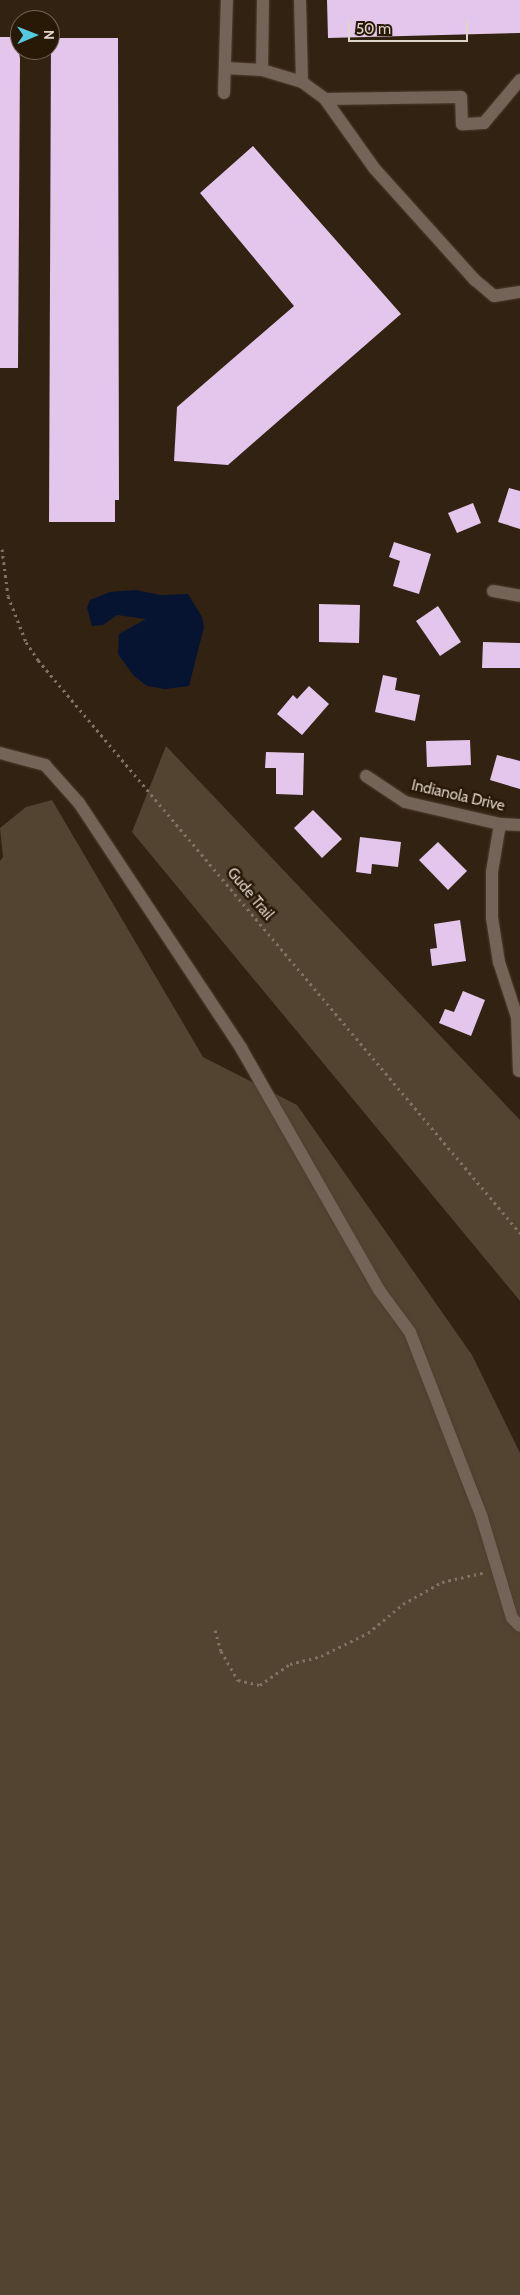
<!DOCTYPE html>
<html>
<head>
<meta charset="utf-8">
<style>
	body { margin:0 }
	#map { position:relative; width:520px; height:2295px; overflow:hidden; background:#322211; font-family:Cabin,sans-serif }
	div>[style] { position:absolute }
	.green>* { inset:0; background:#534331 }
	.water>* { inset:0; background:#061431 }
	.building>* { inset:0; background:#e4c5eb }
	.path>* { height:3px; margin-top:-1.5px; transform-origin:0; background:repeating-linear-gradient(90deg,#807264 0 2.5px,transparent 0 6.5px) }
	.roads { filter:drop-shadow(0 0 1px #4e3e2e) drop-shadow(0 0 1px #4e3e2e) }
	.minor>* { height:12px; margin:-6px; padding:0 6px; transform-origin:6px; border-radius:6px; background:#736457 }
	span { translate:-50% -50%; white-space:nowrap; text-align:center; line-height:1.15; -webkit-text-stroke:5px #281907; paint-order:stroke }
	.street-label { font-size:15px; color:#dfd4c9 }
	.north { position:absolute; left:10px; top:10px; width:50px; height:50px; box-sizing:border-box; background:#281907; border:1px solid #716455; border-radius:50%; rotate:89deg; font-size:14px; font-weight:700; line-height:20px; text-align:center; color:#dfd4c9 }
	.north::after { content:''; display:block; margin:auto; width:18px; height:22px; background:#54cade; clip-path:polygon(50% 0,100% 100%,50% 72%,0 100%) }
	.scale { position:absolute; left:348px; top:20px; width:120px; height:22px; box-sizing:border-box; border:2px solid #dfd4c9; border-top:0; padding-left:6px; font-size:15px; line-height:18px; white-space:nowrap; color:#dfd4c9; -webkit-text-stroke:4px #281907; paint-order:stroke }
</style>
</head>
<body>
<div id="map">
	<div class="green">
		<i style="clip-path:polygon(166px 746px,520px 1120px,520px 1301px,132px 832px)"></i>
		<i style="clip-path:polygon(52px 800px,203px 1057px,297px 1105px,472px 1355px,520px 1453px,520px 2295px,0 2295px,0 861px,3px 857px,0 828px,26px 807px)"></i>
	</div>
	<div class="water">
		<i style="clip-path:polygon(136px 590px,161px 595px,188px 594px,202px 617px,204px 627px,189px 686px,165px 689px,147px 686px,134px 676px,118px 654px,119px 634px,146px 619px,117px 615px,103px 625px,92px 626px,87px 608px,90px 600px,110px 592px)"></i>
	</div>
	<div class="building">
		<i style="clip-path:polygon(327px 0,520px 0,520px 33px,328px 38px)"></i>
		<i style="clip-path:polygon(0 37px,17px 37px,20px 59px,18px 368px,0 368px)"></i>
		<i style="clip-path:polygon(51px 38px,118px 38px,119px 500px,115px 500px,115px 522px,49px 522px)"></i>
		<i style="clip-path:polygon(253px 146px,401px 314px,228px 465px,174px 461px,177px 407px,294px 306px,200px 193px)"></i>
		<i style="clip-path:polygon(509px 488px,520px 491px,520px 529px,498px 522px)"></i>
		<i style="clip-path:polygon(473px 503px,481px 523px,457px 533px,448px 513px)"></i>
		<i style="clip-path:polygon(394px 542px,431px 554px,419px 594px,393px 586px,400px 561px,389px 557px)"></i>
		<i style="clip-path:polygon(319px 604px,360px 605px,359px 643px,319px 642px)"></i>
		<i style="clip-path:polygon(438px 606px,461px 642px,440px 656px,416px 621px)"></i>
		<i style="clip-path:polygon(483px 642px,520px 643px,520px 668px,482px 668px)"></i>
		<i style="clip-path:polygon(383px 675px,397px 678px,395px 690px,420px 695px,415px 721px,375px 712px)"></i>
		<i style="clip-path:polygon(309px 686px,329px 704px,302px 735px,277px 714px,293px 695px,297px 699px)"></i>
		<i style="clip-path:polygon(470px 740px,471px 765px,427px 767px,426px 741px)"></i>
		<i style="clip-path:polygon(266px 752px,304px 753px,303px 795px,276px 794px,276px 768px,265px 768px)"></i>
		<i style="clip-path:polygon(497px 755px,520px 761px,520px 789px,490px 780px)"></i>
		<i style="clip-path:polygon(313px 810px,342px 839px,322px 858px,294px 828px)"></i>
		<i style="clip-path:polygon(360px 837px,401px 842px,398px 867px,372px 864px,371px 874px,356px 872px)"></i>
		<i style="clip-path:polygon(438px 842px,467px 871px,448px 890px,419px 860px)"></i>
		<i style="clip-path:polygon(460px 920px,466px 961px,432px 966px,430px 949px,437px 948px,434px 924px)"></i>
		<i style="clip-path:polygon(463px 991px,485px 1000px,471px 1036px,439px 1023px,445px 1009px,454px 1012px)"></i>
	</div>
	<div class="path">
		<i style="left:2px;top:549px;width:47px;rotate:82.7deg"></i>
		<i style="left:8px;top:596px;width:49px;rotate:68.6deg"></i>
		<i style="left:26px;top:642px;width:22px;rotate:56deg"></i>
		<i style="left:38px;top:660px;width:749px;rotate:49.93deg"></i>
		<i style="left:215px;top:1630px;width:22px;rotate:74deg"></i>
		<i style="left:221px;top:1651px;width:34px;rotate:60deg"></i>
		<i style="left:238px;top:1680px;width:23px;rotate:13deg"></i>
		<i style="left:260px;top:1685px;width:37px;rotate:-35deg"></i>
		<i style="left:290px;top:1664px;width:32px;rotate:-14deg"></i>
		<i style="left:321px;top:1656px;width:52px;rotate:-26.1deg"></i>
		<i style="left:368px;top:1633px;width:45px;rotate:-39.6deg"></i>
		<i style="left:403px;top:1604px;width:45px;rotate:-29.4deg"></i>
		<i style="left:442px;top:1582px;width:45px;rotate:-12.8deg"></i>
	</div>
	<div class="roads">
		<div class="minor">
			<i style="left:300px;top:0;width:82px;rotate:88.6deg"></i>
			<i style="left:225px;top:68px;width:37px;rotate:3deg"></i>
			<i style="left:262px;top:70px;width:70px;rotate:-89.2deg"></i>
			<i style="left:262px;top:70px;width:42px;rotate:16.7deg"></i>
			<i style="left:302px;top:82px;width:29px;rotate:36deg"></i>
			<i style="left:520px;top:80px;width:56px;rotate:129.9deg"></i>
			<i style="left:484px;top:123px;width:22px;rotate:177deg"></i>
			<i style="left:462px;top:124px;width:27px;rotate:-92deg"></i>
			<i style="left:461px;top:97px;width:136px;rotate:179.2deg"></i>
			<i style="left:325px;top:99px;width:85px;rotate:54.6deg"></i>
			<i style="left:374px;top:168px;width:151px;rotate:48deg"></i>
			<i style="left:475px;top:280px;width:25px;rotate:40deg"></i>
			<i style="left:494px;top:296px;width:26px;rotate:-9deg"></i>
			<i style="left:224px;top:93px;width:93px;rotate:-88.2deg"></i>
			<i style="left:493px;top:591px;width:27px;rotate:10deg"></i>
			<i style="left:0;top:753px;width:47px;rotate:14.9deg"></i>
			<i style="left:45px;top:765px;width:51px;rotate:48.2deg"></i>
			<i style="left:79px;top:803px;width:294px;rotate:56.5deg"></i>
			<i style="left:241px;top:1048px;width:279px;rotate:60.3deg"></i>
			<i style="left:379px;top:1290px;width:52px;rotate:53.6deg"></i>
			<i style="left:410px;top:1332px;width:199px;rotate:68.8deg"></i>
			<i style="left:482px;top:1518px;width:104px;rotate:73.3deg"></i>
			<i style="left:512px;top:1618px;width:11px;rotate:45deg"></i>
			<i style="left:366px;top:776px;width:47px;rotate:33.7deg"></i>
			<i style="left:405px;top:802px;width:98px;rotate:13deg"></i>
			<i style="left:500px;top:824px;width:20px;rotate:3deg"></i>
			<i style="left:500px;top:824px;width:49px;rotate:99.5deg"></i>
			<i style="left:492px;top:872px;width:46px;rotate:90deg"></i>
			<i style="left:492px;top:918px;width:45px;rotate:81deg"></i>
			<i style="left:499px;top:962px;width:58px;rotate:71.9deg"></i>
			<i style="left:517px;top:1017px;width:54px;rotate:87.9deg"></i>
		</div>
	</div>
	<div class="street-label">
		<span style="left:458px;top:796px;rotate:13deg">Indianola Drive</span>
		<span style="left:250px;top:894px;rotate:50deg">Gude Trail</span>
	</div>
	<div class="north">N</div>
	<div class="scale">50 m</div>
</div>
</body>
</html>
